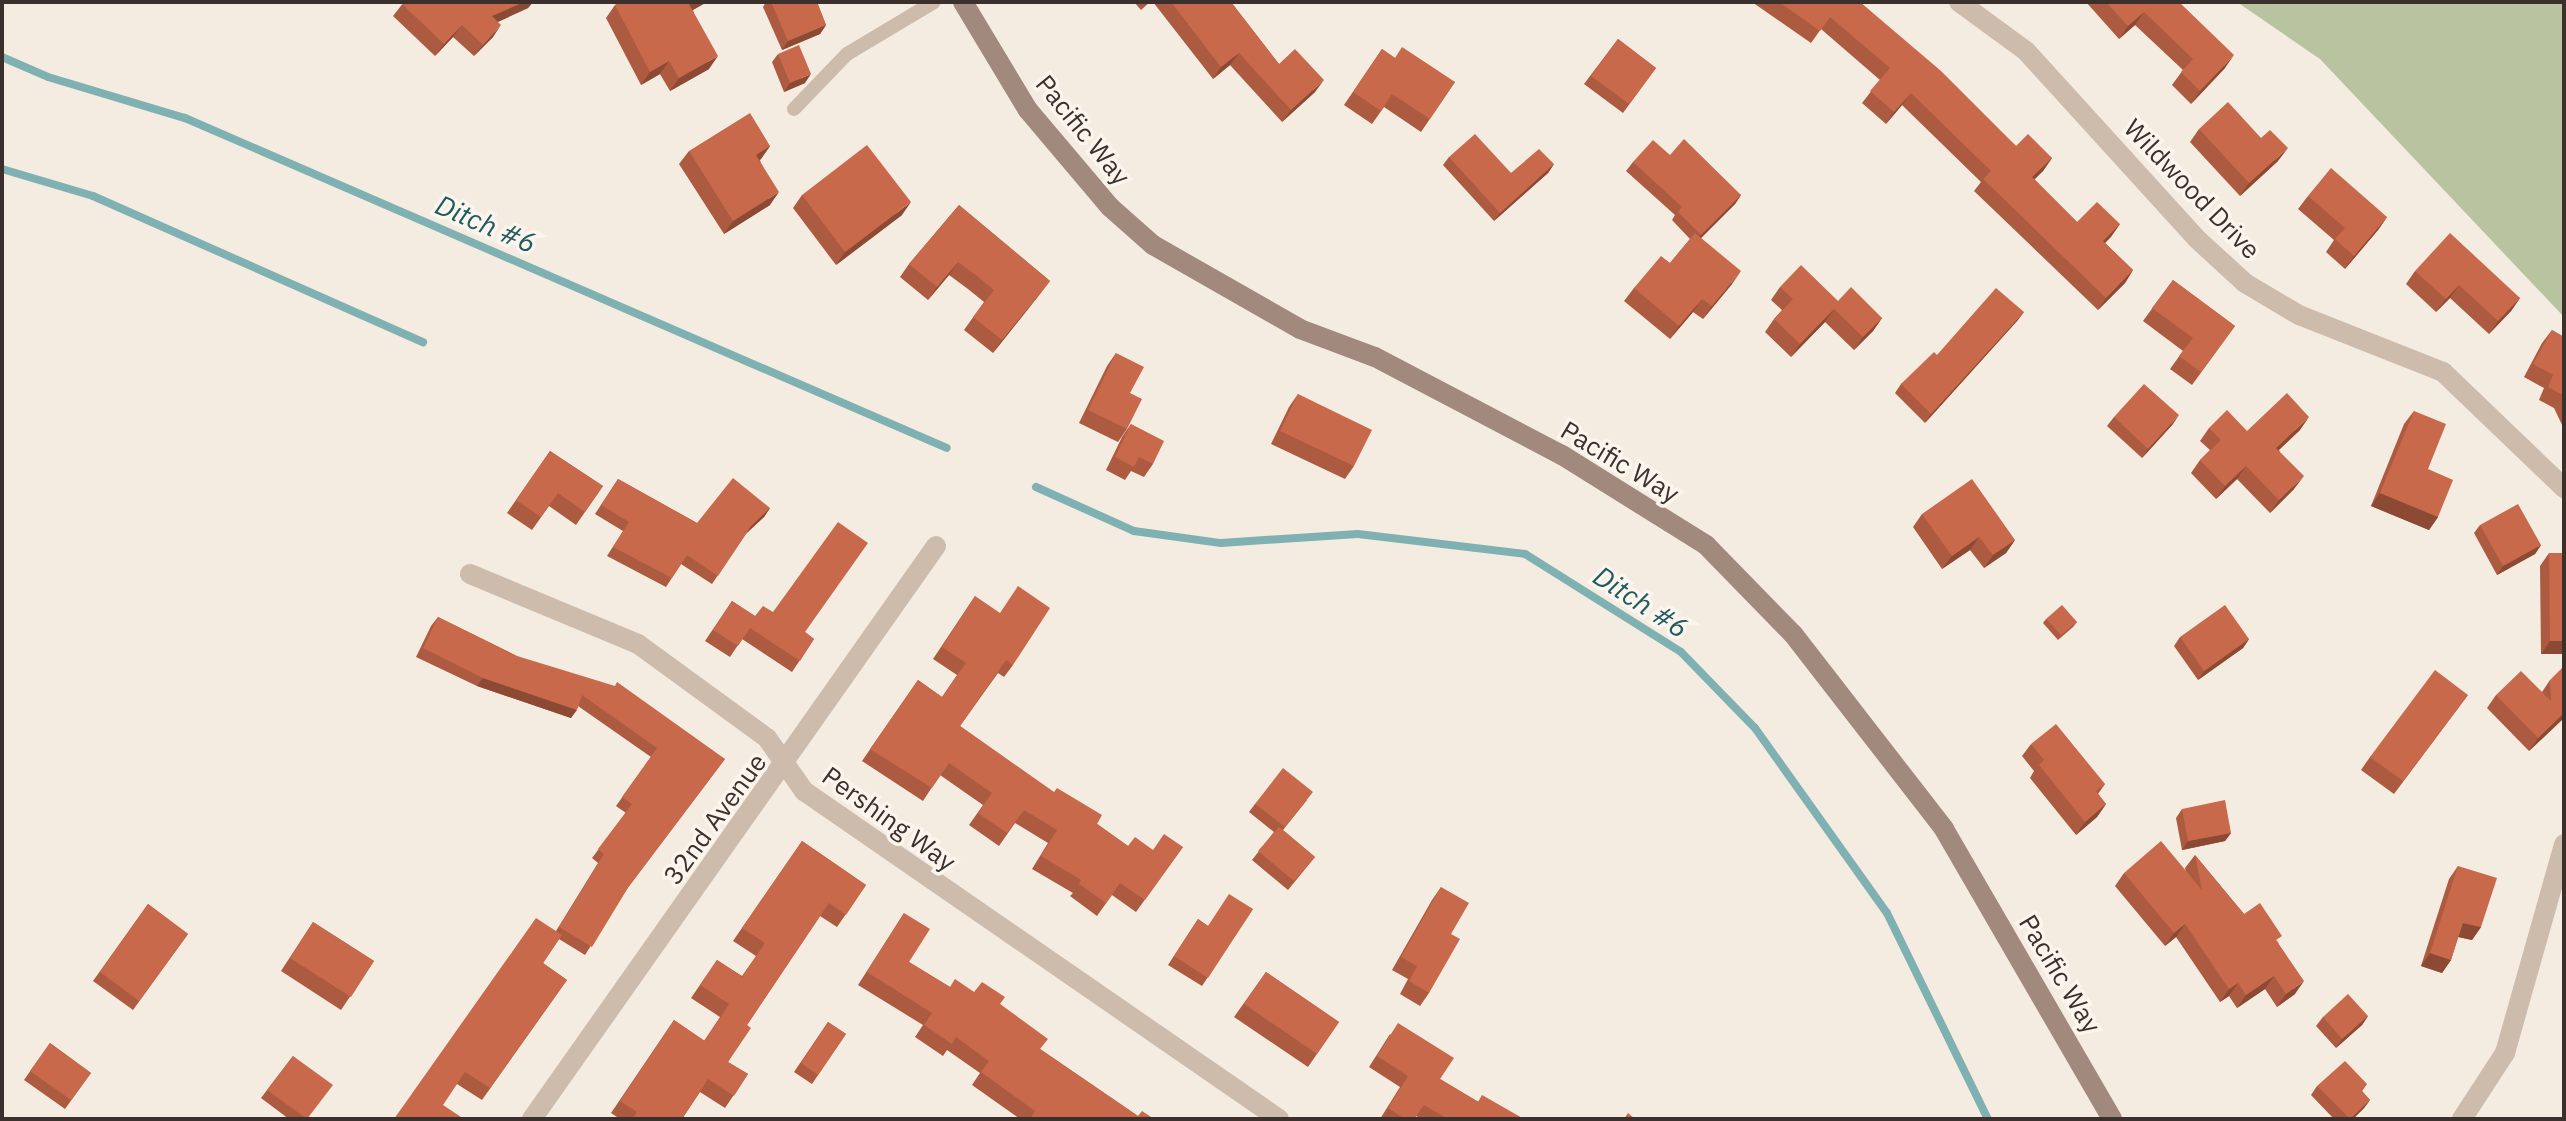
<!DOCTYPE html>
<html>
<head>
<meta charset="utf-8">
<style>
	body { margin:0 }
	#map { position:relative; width:2566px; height:1121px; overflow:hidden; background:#f4ebe1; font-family:"IBM Plex Sans",sans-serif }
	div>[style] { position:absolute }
	.green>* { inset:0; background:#b8c4a0 }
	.stream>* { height:8px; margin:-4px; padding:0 4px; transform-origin:4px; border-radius:4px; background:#7fb0b2 }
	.lane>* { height:14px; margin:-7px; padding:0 7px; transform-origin:7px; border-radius:7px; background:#cdbbac }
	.street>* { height:20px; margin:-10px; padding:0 10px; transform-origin:10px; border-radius:10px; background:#cdbbac }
	.secondary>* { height:20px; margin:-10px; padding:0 10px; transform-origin:10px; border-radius:10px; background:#a18a7d }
	.wall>* { inset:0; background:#ac5a40 }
	.shaded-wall>* { inset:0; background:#8c4a34 }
	.building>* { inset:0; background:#c8694b }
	span { translate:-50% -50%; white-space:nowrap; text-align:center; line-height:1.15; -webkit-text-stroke:7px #fbf5ee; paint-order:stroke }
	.street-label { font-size:26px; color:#3b302b }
	.water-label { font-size:28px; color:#1f5a5e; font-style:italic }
	.frame { position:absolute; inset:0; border:4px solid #3b302b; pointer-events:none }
</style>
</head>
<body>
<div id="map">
	<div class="green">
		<i style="clip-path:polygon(2237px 2px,2564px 2px,2564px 317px,2320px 59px)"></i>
	</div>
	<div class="stream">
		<i style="left:2px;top:57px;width:50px;rotate:23.5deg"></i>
		<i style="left:48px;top:77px;width:143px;rotate:16.7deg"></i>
		<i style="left:185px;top:118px;width:830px;rotate:23.42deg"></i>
		<i style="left:2px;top:169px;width:95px;rotate:16.5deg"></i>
		<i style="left:93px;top:196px;width:361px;rotate:23.9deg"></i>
		<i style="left:1036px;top:487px;width:107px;rotate:24.2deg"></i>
		<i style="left:1134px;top:531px;width:88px;rotate:7.9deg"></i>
		<i style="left:1221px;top:543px;width:137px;rotate:-3.8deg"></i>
		<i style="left:1358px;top:534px;width:168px;rotate:6.8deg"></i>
		<i style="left:1525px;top:554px;width:184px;rotate:32.1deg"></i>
		<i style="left:1681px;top:652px;width:106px;rotate:45.8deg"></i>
		<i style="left:1755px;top:728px;width:227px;rotate:54.5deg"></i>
		<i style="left:1887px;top:913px;width:229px;rotate:63.9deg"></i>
	</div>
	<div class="lane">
		<i style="left:794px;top:109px;width:76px;rotate:-46.1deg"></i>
		<i style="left:847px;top:54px;width:101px;rotate:-30.9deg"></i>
	</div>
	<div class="street">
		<i style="left:1959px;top:2px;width:83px;rotate:36.2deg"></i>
		<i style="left:2026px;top:51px;width:254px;rotate:47.7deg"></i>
		<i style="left:2197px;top:239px;width:65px;rotate:42.5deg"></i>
		<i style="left:2245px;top:283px;width:63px;rotate:30.7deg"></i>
		<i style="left:2299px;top:315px;width:155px;rotate:21.6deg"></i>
		<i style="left:2443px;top:372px;width:168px;rotate:43.8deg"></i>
		<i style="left:470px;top:574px;width:182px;rotate:22.6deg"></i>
		<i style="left:638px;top:644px;width:160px;rotate:36.1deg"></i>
		<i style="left:767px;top:738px;width:65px;rotate:55.1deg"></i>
		<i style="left:804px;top:791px;width:577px;rotate:34.63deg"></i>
		<i style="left:532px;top:1119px;width:701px;rotate:-54.81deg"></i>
		<i style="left:2462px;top:1119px;width:79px;rotate:-56.9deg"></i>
		<i style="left:2505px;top:1053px;width:217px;rotate:-74.2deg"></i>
	</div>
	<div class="secondary">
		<i style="left:963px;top:2px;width:126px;rotate:59deg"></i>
		<i style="left:1028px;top:110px;width:127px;rotate:49.8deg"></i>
		<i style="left:1110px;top:207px;width:57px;rotate:41.5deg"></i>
		<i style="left:1153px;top:245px;width:169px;rotate:29.7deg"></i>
		<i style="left:1300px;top:329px;width:80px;rotate:20.5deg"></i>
		<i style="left:1375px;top:357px;width:211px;rotate:27.7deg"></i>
		<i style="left:1562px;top:455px;width:170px;rotate:32deg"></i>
		<i style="left:1706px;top:545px;width:124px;rotate:45.7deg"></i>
		<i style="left:1793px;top:634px;width:247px;rotate:52.2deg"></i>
		<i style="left:1944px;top:829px;width:335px;rotate:59.9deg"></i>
	</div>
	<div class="wall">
		<i style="clip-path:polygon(404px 2px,533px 2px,528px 8px,498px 22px,493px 37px,474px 56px,453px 37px,435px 56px,393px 16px)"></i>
		<i style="clip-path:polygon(620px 2px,707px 2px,693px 10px,709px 69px,670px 91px,660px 74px,641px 85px,606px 18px,615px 5px)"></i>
		<i style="clip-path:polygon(766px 2px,817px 2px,826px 25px,820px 34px,782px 50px,763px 7px)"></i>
		<i style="clip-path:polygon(1134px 2px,1150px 2px,1141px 10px)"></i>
		<i style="clip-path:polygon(1153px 2px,1231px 2px,1279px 64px,1315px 92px,1282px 122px,1230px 65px,1213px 79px)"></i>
		<i style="clip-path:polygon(1752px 2px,1860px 2px,2016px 146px,2052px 158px,2043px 171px,2034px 179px,2077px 222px,2120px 224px,2105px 243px,2133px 270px,2125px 283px,2098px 310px,1974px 191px,1981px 182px,1902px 105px,1886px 124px,1862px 103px,1880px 80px,1821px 29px,1811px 43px)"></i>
		<i style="clip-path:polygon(2086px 2px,2171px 2px,2225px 68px,2191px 104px,2172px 85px,2183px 70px,2135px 25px,2119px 39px)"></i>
		<i style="clip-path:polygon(1618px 39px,1656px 68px,1623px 113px,1584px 84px)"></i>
		<i style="clip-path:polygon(1382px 49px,1395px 58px,1455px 82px,1421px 132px,1384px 107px,1372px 124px,1344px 105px)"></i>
		<i style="clip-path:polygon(778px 54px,805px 83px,784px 92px,772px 62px)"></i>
		<i style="clip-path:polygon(2199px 129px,2278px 161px,2240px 196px,2190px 142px)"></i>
		<i style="clip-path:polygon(770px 146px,760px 160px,770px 205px,724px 234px,679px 164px,689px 151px)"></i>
		<i style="clip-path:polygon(1670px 155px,1741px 195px,1735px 204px,1701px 238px,1732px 284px,1703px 319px,1693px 312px,1670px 339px,1624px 301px,1634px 288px,1670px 263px,1690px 239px,1672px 220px,1675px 215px,1626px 171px,1633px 162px)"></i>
		<i style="clip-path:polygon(1449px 157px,1511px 173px,1554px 164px,1548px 173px,1494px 221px,1443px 165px)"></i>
		<i style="clip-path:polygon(802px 195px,902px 215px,836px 265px,793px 208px)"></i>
		<i style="clip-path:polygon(2308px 196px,2387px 217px,2378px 230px,2345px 269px,2326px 252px,2334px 240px,2298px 209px)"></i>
		<i style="clip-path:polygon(959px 205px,1050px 281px,993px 353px,964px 330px,984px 302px,968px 289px,949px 275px,928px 300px,900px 277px,909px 264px)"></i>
		<i style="clip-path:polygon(2415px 271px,2520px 298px,2511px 311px,2489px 334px,2450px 298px,2436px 312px,2406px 284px)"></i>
		<i style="clip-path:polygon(2173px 280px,2235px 326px,2192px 385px,2170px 369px,2183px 351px,2143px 321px)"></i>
		<i style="clip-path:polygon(1780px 287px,1838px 301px,1882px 318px,1873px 331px,1854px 350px,1825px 322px,1791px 357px,1765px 332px,1774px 319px,1782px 310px,1771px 300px)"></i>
		<i style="clip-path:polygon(2024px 312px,2017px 321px,1925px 423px,1895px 393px,1901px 384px,1937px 355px)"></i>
		<i style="clip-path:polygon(2552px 330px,2564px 337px,2564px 429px,2554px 408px,2539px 400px,2544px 388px,2524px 377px,2542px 343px)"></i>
		<i style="clip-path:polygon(1116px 353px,1130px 393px,1127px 429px,1118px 442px,1079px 423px,1107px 366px)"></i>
		<i style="clip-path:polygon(1298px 394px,1354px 466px,1345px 479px,1271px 444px,1289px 407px)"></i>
		<i style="clip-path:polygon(2414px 411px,2438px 517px,2429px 530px,2371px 506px,2404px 424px)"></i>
		<i style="clip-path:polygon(2114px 417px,2173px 424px,2142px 458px,2107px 426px)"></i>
		<i style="clip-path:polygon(1131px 424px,1153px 464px,1144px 477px,1131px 471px,1125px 480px,1106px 470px,1122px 437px)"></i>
		<i style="clip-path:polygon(2209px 428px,2247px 431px,2300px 430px,2279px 450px,2294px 489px,2270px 513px,2237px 479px,2216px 499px,2191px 473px,2200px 460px,2210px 450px,2200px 441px)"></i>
		<i style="clip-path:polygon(550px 451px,603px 486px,576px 525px,549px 506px,532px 530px,507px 513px)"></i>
		<i style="clip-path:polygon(618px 479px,697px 523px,770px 508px,764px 517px,746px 534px,712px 584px,681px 564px,666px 587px,607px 556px,623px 531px,595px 514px)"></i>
		<i style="clip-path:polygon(1922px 514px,2015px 540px,2006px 553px,1984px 568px,1970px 550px,1942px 569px,1913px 527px)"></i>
		<i style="clip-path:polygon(2480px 525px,2541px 545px,2535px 554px,2497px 575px,2474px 533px)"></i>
		<i style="clip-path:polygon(2549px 553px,2564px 553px,2564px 654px,2541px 654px,2540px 566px)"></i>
		<i style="clip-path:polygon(975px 596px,1013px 665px,1004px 677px,998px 673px,960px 726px,1128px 846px,1153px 850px,1183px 847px,1136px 912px,1112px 895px,1097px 916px,1070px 896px,1073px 893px,1032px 869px,1048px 843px,1015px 823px,999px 846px,969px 825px,983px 805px,940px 775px,923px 801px,862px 761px,918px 680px,942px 697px,957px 675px,933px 659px)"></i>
		<i style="clip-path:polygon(732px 601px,755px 616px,805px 632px,814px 639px,792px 672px,742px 639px,730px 657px,705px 641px)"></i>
		<i style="clip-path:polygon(438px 617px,725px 759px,627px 889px,585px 955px,559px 939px,543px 963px,567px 980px,482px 1100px,457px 1084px,394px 1119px,556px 931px,598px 863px,592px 858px,626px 813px,616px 806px,651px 757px,578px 706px,571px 718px,477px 686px,416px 657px,431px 626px)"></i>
		<i style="clip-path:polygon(2046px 619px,2077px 622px,2073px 627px,2058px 640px,2043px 623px)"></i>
		<i style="clip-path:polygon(2180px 637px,2249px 639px,2243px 648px,2198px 680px,2174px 646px)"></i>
		<i style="clip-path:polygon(2550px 680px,2564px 718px,2529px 751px,2487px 708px,2496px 695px,2542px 692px)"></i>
		<i style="clip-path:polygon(2468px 695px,2394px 794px,2361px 770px,2370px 757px)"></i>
		<i style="clip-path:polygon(2031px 744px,2105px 784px,2098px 794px,2106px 804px,2097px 817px,2076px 835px,2030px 778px,2034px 771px,2022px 756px)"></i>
		<i style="clip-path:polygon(1307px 800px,1283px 830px,1315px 857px,1288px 890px,1252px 860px,1274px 832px,1249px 812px,1255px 804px)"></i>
		<i style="clip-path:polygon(2182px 809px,2231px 833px,2225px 841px,2182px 850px,2176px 818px)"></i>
		<i style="clip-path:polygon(802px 841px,866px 885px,837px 927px,820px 916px,747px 1025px,728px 1062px,748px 1074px,725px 1108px,700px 1092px,682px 1119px,620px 1119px,611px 1113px,674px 1020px,704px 1041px,720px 1017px,691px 998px,717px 960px,742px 976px,756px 956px,733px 941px)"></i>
		<i style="clip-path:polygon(2195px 855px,2244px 914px,2278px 942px,2295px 994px,2277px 1007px,2265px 989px,2237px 1008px,2229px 996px,2220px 1002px,2176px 937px,2165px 946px,2115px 886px,2124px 873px,2186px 872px,2185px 868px)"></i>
		<i style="clip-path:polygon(2458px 866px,2481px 927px,2472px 940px,2458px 937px,2451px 960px,2442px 973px,2421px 966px,2449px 879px)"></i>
		<i style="clip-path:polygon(1441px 887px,1451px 934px,1429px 993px,1420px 1006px,1400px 994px,1408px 979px,1392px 970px,1432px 900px)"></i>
		<i style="clip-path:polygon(148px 904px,188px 934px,133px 1010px,93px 981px)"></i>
		<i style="clip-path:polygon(1253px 909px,1202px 986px,1168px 965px,1198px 919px,1208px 926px)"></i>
		<i style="clip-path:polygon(904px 913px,909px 962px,950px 987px,974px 992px,1000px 1004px,1040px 1049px,1138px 1116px,1154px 1119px,1020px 1119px,972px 1085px,980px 1073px,947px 1050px,943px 1056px,915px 1037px,923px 1025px,858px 985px)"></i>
		<i style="clip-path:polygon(313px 922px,374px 961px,341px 1010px,281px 971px)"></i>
		<i style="clip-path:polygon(1266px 972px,1339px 1022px,1308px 1067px,1234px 1017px)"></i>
		<i style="clip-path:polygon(2368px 1016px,2362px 1025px,2336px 1048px,2316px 1026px,2323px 1017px)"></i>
		<i style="clip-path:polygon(828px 1022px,846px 1034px,812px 1084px,794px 1072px)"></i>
		<i style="clip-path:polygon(1390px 1034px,1440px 1079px,1477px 1101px,1524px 1119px,1421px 1119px,1416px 1116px,1414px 1119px,1380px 1119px,1400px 1087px,1369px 1067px)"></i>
		<i style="clip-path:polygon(50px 1043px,91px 1073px,65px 1109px,24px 1080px)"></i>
		<i style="clip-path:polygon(293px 1056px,307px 1119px,289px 1119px,261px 1098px)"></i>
		<i style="clip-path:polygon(2367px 1084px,2362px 1091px,2370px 1100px,2364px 1108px,2353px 1119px,2334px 1119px,2311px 1095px,2317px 1086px)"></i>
	</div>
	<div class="shaded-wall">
		<i style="clip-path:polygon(524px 2px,533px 2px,528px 8px,484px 28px,492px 16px)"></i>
		<i style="clip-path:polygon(693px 2px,707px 2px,680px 17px,689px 4px)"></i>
		<i style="clip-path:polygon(2144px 12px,2135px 25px,2119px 39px,2128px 26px)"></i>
		<i style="clip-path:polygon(462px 25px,453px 37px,435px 56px,444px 44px)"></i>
		<i style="clip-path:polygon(501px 25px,493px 37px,474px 56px,483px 45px)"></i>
		<i style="clip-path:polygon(826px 25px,820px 34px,782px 50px,788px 41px)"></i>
		<i style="clip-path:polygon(1239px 53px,1230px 65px,1213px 79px,1221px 67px)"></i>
		<i style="clip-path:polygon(2234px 55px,2225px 68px,2191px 104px,2200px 91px)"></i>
		<i style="clip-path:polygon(718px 56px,709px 69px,670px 91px,679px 78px)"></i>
		<i style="clip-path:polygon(669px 61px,660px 74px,641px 85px,650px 72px)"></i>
		<i style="clip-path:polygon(811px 74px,805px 83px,784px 92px,790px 83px)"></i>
		<i style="clip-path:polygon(1324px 80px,1315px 92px,1282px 122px,1291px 110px)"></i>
		<i style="clip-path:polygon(1911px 93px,1902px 105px,1886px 124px,1894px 112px)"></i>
		<i style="clip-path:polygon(770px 146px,761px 159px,747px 168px,756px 155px)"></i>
		<i style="clip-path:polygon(2288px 148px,2278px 161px,2240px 196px,2249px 183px)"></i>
		<i style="clip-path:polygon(2052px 158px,2043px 171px,2024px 190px,2032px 177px)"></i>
		<i style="clip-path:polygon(1554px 164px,1548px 173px,1494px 221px,1500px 213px)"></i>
		<i style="clip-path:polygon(779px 192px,770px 205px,724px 234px,733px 221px)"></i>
		<i style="clip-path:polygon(1741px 195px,1735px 204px,1695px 244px,1701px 235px)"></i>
		<i style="clip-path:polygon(911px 202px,902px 215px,836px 265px,845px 252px)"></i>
		<i style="clip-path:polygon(2387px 217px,2378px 230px,2345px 269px,2354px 256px)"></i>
		<i style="clip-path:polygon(2120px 224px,2111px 237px,2095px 253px,2103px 241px)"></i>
		<i style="clip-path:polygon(958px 262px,949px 275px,928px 300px,937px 287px)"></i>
		<i style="clip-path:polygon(2133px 270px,2125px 283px,2098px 310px,2106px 298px)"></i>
		<i style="clip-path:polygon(1741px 271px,1732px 284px,1703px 319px,1712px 306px)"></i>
		<i style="clip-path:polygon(1050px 281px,1040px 294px,993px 353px,1002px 340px)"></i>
		<i style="clip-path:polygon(2459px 285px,2450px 298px,2436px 312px,2446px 299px)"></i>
		<i style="clip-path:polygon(2520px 298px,2511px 311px,2489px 334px,2498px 321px)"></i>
		<i style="clip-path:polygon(1702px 299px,1693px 312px,1670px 339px,1679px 326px)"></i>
		<i style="clip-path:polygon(1834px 309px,1825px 322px,1791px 357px,1800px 344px)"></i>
		<i style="clip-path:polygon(2024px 312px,2017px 321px,1925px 423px,1931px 414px)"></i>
		<i style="clip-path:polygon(1882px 318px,1873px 331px,1854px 350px,1863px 337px)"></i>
		<i style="clip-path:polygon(2179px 415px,2173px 424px,2142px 458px,2148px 449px)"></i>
		<i style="clip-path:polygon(2309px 417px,2300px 430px,2267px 461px,2276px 448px)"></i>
		<i style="clip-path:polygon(2246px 466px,2237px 479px,2216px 499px,2225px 486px)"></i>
		<i style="clip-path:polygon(2304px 476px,2294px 489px,2270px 513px,2279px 500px)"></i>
		<i style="clip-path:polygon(2380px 493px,2438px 517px,2429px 530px,2371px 506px)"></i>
		<i style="clip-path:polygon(770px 508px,764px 517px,745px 534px,751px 526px)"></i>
		<i style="clip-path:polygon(1979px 537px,1970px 550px,1942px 569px,1952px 556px)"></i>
		<i style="clip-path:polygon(2015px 540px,2006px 553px,1984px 568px,1993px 555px)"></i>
		<i style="clip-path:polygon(2541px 545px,2535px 554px,2497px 575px,2503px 566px)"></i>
		<i style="clip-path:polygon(2249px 639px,2243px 648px,2198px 680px,2204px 671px)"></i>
		<i style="clip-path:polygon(2550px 641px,2564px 641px,2564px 654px,2541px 654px)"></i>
		<i style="clip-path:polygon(483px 678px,577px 710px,571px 718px,477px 686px)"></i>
		<i style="clip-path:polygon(2564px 713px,2564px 718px,2529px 751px,2538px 738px)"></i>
		<i style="clip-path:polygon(2106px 804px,2097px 817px,2076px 835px,2085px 822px)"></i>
		<i style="clip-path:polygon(2231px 833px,2225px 841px,2182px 850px,2188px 841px)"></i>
		<i style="clip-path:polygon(2463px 923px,2481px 927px,2472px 940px,2454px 936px)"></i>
		<i style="clip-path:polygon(2185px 924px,2176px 937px,2165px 946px,2174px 933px)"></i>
		<i style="clip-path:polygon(2430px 953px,2451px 960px,2442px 973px,2421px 966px)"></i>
		<i style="clip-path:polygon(2274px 976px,2265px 989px,2237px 1008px,2246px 995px)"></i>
		<i style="clip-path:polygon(2304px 981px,2295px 994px,2277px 1007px,2286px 994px)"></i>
		<i style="clip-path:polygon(2238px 983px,2229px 996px,2220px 1002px,2229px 989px)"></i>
		<i style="clip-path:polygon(2368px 1016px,2362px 1025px,2336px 1048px,2342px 1039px)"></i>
		<i style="clip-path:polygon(2370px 1100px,2364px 1108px,2353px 1119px,2350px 1119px)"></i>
	</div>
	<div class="building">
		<i style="clip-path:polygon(404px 2px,524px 2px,492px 16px,501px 25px,483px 45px,462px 25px,444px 44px,402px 4px)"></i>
		<i style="clip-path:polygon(620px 2px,693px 2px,689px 4px,718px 56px,679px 78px,669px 61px,650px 72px,615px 5px)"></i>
		<i style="clip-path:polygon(771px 2px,817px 2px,826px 25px,788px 41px)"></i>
		<i style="clip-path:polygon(1171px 2px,1231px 2px,1279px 64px,1295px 49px,1324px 80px,1291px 110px,1239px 53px,1221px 67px)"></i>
		<i style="clip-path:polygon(1779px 2px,1860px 2px,1941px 71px,2016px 146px,2028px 134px,2052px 158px,2032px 177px,2077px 222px,2097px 202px,2120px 224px,2103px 241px,2133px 270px,2106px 298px,1983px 179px,1991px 171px,1911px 93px,1894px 112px,1870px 91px,1890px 68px,1830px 17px,1820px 31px)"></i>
		<i style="clip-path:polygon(2106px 2px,2171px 2px,2173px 4px,2175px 2px,2179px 2px,2234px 55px,2200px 91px,2181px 72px,2193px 59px,2144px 12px,2128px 26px)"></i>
		<i style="clip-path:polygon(1618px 39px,1656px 68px,1629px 104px,1591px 76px)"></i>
		<i style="clip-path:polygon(799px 45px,811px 74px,790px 83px,778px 54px)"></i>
		<i style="clip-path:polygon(1402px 47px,1455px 82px,1430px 119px,1392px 94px,1381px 111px,1353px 92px,1382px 49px,1395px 58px)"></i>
		<i style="clip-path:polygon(2228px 102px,2261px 138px,2270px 130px,2288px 148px,2249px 183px,2199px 129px)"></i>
		<i style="clip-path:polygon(750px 113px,770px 146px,756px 155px,779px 192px,733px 221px,689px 151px)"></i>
		<i style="clip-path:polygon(1475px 134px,1511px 173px,1539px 149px,1554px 164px,1500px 213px,1449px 157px)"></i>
		<i style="clip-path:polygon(1684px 139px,1741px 195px,1701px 235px,1678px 212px,1682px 207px,1633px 162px,1653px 140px,1670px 155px)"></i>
		<i style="clip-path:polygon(867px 145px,911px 202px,845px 252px,802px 195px)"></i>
		<i style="clip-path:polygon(2331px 168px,2387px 217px,2354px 256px,2335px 239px,2345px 228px,2308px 196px)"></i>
		<i style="clip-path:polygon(959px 205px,1050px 281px,1002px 340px,973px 317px,994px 290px,977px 276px,958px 262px,937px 287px,909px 264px)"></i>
		<i style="clip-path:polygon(1695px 233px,1741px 271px,1712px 306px,1702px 299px,1679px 326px,1634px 288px,1661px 256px,1670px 263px)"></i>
		<i style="clip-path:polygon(2450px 233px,2520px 298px,2498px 321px,2459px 285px,2446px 299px,2415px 271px)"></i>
		<i style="clip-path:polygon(1801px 265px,1838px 301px,1851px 287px,1882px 318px,1863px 337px,1834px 309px,1800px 344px,1774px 319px,1793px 299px,1780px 287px)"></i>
		<i style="clip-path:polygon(2173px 280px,2235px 326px,2201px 372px,2179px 356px,2193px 338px,2152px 308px)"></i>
		<i style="clip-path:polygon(1996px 288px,2024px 312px,1931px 414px,1901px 384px,1934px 352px,1937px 355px)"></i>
		<i style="clip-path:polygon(2552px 330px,2564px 337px,2564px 398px,2563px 395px,2548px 387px,2553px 375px,2533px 364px)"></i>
		<i style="clip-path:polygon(1116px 353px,1144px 367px,1130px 393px,1142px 399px,1127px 429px,1088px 410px)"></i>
		<i style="clip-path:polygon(2144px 384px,2179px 415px,2148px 449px,2114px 417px)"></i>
		<i style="clip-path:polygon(2287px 393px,2309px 417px,2276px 448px,2304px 476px,2279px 500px,2246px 466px,2225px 486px,2200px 460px,2221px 440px,2209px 428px,2227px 410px,2247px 431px)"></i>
		<i style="clip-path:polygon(1298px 394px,1372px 430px,1354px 466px,1280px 431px)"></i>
		<i style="clip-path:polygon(2414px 411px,2446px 424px,2428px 469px,2453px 480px,2438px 517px,2380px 493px)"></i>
		<i style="clip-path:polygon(1131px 424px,1164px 441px,1153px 464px,1139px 457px,1134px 467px,1115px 457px)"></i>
		<i style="clip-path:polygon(550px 451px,603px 486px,585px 512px,558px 493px,541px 517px,516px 500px)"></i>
		<i style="clip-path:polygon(733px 478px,770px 508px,751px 526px,718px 576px,687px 555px,672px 578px,613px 547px,629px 522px,601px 505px,618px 479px,697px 523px)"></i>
		<i style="clip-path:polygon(1972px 479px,2015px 540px,1993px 555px,1979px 537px,1952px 556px,1922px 514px)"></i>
		<i style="clip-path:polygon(2518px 504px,2541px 545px,2503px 566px,2480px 525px)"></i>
		<i style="clip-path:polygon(838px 522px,868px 543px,805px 632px,814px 639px,800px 661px,750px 628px,738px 646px,713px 630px,732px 601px,755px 616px,763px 606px,773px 612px)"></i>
		<i style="clip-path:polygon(2549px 553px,2564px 553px,2564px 641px,2550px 641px)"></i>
		<i style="clip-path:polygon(1018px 586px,1050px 608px,1013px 665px,1006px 660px,960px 726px,1054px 792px,1057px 788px,1102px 815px,1097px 824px,1128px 846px,1135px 837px,1153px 850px,1164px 834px,1183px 847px,1145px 900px,1120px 883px,1106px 903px,1079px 884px,1081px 880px,1041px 856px,1057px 830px,1024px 810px,1007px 833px,978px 813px,992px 793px,949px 763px,932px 788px,870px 749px,918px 680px,942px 697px,966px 663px,942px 647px,975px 596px,1000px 613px)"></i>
		<i style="clip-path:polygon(2062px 605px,2077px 622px,2061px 635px,2046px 619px)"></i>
		<i style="clip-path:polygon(2225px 605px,2249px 639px,2204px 671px,2180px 637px)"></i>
		<i style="clip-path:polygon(438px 617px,517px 656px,615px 686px,617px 682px,725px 759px,629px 886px,592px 947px,559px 927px,604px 854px,598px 849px,632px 804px,622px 797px,657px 748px,582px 695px,577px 710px,483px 678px,423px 648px)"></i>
		<i style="clip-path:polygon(2563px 667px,2564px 713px,2538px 738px,2496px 695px,2521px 671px,2551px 701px,2550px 680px)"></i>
		<i style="clip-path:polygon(2435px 670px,2468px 695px,2403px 781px,2370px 757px)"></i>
		<i style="clip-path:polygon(2056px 724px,2105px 784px,2096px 791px,2106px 804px,2085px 822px,2039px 765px,2044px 760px,2031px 744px)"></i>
		<i style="clip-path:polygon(1283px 768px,1313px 792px,1285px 827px,1255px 804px)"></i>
		<i style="clip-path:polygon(2225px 800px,2231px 833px,2188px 841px,2182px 809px)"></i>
		<i style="clip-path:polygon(1279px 827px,1315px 857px,1294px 881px,1258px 851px)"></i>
		<i style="clip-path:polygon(802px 841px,866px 885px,846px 915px,829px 903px,747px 1025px,751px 1028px,728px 1062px,748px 1074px,734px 1096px,708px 1079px,682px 1119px,632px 1119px,637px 1112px,620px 1101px,674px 1020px,705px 1041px,729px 1004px,700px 985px,717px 960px,742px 977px,765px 943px,742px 928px)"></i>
		<i style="clip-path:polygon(2161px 841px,2202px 890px,2195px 855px,2244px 914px,2260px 903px,2282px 936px,2276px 940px,2304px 981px,2286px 994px,2274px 976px,2246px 995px,2238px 983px,2229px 989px,2185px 924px,2174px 933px,2124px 873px)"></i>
		<i style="clip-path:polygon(2458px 866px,2497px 878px,2481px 927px,2463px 923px,2451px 960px,2430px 953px)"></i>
		<i style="clip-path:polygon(1441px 887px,1469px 903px,1451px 934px,1460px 939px,1429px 993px,1409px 981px,1417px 966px,1401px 957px)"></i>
		<i style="clip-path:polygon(1229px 894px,1253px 909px,1208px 978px,1174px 956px,1198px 919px,1208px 926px)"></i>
		<i style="clip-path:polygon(148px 904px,188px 934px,139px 1001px,100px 972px)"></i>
		<i style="clip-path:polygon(904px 913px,930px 929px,909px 962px,950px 987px,955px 979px,974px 992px,982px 982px,1005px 997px,1000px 1004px,1048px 1039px,1040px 1049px,1138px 1116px,1142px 1111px,1154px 1119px,1030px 1119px,1035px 1111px,981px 1072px,989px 1061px,956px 1037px,952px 1044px,924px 1025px,932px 1013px,867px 972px)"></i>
		<i style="clip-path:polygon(536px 918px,562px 935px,543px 963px,567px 980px,490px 1088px,465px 1072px,443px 1105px,464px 1119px,394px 1119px)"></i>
		<i style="clip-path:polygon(313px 922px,374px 961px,351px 997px,290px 958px)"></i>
		<i style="clip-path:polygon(1266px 972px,1339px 1022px,1317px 1054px,1244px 1004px)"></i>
		<i style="clip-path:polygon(2348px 994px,2368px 1016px,2342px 1039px,2323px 1017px)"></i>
		<i style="clip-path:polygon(828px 1022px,846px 1034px,818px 1075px,801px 1063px)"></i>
		<i style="clip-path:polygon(1398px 1023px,1454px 1058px,1440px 1079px,1478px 1102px,1482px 1095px,1524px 1119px,1448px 1119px,1424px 1105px,1414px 1119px,1405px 1119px,1388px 1108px,1408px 1076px,1377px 1056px)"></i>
		<i style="clip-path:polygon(50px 1043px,91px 1073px,71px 1100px,30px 1071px)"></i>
		<i style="clip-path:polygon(293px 1056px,333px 1085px,307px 1119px,267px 1090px)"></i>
		<i style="clip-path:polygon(2345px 1061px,2367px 1084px,2361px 1090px,2370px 1100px,2350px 1119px,2317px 1086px)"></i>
		<i style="clip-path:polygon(1628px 1113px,1635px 1119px,1624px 1119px)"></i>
	</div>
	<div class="street-label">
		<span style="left:1083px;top:130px;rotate:51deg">Pacific Way</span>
		<span style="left:2192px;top:189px;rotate:46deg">Wildwood Drive</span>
		<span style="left:1620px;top:462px;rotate:31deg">Pacific Way</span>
		<span style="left:715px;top:819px;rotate:-54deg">32nd Avenue</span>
		<span style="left:889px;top:819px;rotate:36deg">Pershing Way</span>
		<span style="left:2060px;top:974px;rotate:59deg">Pacific Way</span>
	</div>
	<div class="water-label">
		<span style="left:486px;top:224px;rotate:23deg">Ditch #6</span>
		<span style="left:1641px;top:602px;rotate:33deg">Ditch #6</span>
	</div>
	<div class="frame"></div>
</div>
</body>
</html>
